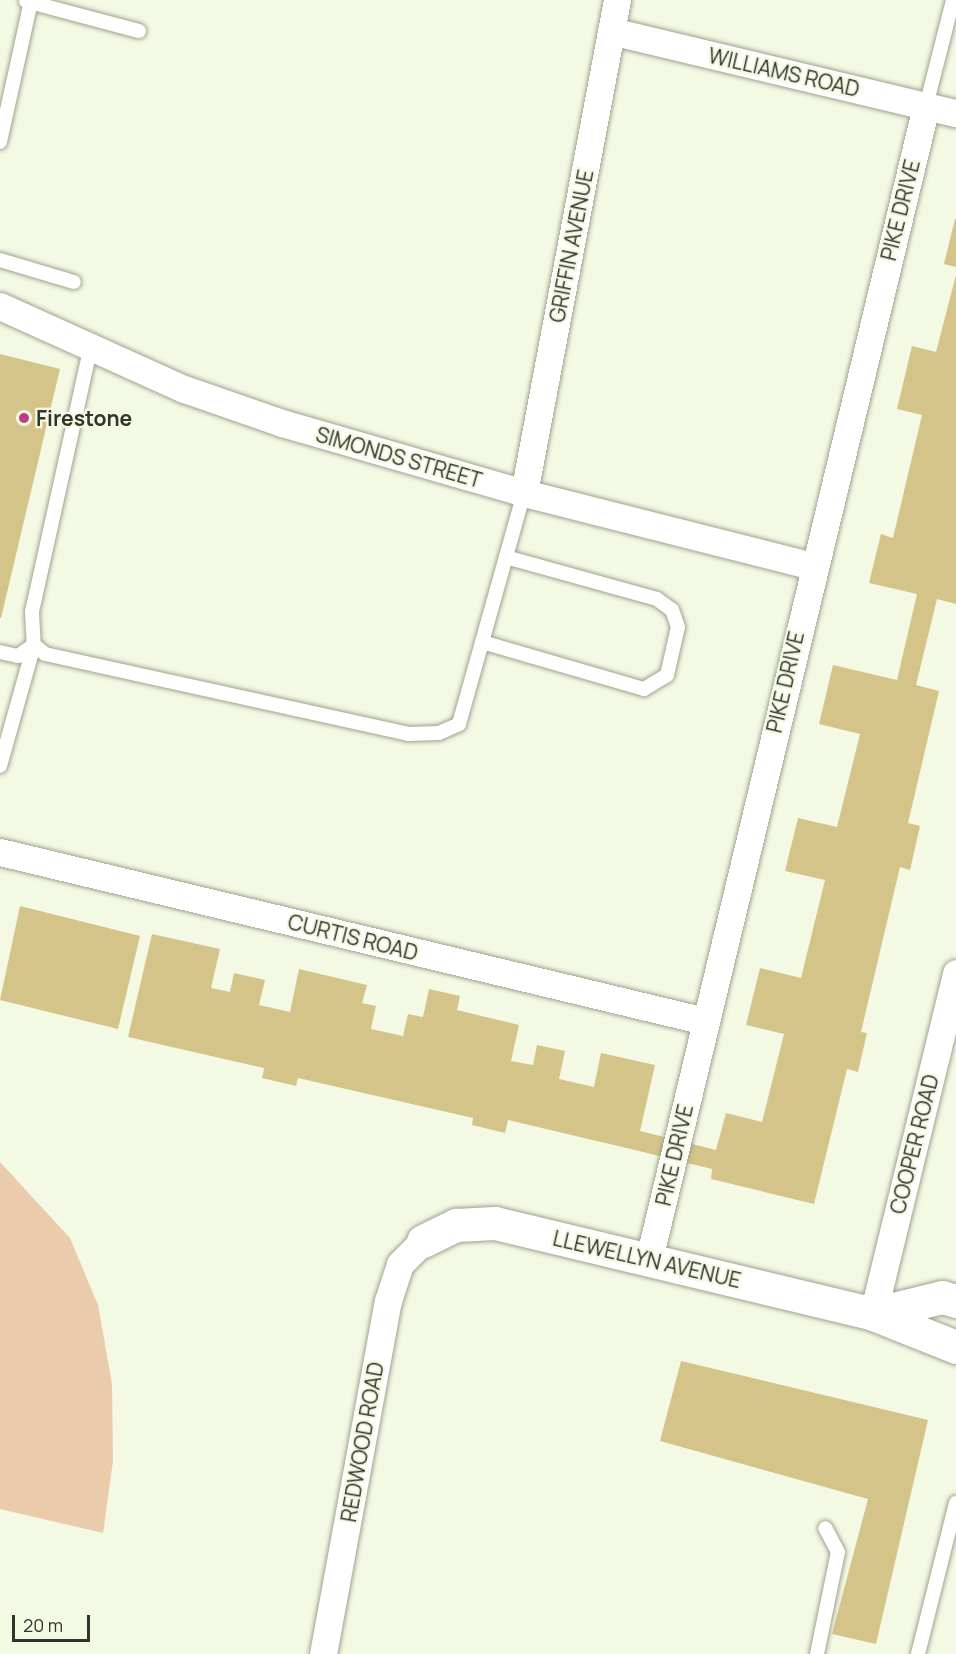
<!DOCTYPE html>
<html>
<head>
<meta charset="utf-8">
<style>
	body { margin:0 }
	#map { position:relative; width:956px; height:1654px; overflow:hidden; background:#f3f9e3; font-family:Manrope,sans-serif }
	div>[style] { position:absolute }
	.green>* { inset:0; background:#eaccac }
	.building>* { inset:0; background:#d5c48a }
	.roads { filter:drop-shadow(0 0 2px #9ea390) drop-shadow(0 0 2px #9ea390) }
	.service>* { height:14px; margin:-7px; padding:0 7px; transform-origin:7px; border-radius:7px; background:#fff }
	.minor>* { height:27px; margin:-13.5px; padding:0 13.5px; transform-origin:13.5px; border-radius:13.5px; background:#fff }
	.tertiary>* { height:33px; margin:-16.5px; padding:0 16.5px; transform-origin:16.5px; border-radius:16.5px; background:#fff }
	.dots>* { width:16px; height:16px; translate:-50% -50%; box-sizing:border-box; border:3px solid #f3f9e3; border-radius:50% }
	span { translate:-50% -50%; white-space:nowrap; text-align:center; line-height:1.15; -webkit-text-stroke:4.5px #f3f9e3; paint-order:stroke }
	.street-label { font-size:21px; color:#32352d }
	.poi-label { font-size:21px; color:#32352d; font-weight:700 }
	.left { translate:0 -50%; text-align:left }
	.scale { position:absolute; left:12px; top:1615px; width:78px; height:27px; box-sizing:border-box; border:3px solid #32352d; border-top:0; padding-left:8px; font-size:18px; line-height:21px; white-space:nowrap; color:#32352d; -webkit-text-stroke:4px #f3f9e3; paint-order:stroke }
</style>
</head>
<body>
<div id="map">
	<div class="green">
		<i style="clip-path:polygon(0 1162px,70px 1238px,98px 1305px,112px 1384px,113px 1461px,103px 1533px,0 1509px)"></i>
	</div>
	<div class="building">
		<i style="clip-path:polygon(955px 219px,956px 219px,956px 267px,944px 264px)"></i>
		<i style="clip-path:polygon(956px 275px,956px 604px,937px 599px,916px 685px,939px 691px,908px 823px,920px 826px,910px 870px,900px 867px,861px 1032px,867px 1033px,858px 1072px,847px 1069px,814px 1204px,711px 1179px,712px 1169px,635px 1150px,508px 1120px,505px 1133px,472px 1125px,473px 1118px,298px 1078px,296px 1086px,262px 1078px,264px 1068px,128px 1037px,152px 934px,220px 949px,211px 988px,230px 992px,234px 973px,265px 980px,259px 1005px,290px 1012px,299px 969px,367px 985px,362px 1003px,376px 1006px,371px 1029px,403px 1036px,408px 1014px,423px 1017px,429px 989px,460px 996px,457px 1010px,519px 1025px,511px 1061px,533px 1065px,537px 1045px,565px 1051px,559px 1079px,594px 1087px,601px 1053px,655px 1065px,640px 1131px,716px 1150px,726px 1113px,762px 1122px,784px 1034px,746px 1025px,760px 968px,801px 978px,825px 880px,785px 871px,798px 818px,837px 827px,860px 734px,819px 724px,833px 665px,897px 680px,917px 594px,869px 583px,881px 534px,893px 538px,922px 415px,897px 409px,912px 346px,936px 352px)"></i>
		<i style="clip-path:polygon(0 354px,60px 369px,1px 618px,0 618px)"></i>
		<i style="clip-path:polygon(20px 906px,140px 936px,118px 1029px,0 1000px)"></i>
		<i style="clip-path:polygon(681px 1361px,928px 1420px,876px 1644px,832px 1634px,868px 1499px,660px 1441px)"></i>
	</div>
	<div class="roads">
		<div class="service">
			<i style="left:26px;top:1px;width:117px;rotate:14.9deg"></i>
			<i style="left:926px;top:106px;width:109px;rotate:-75.7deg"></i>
			<i style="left:0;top:142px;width:139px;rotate:-77.6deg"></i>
			<i style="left:0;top:260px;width:77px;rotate:16.6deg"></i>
			<i style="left:90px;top:350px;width:268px;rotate:102.5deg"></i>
			<i style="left:32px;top:612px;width:33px;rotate:87deg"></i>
			<i style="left:34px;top:645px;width:14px;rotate:39deg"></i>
			<i style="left:45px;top:654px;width:372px;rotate:12.4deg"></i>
			<i style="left:408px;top:734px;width:31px;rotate:-2deg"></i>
			<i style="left:439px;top:733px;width:22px;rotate:-24deg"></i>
			<i style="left:459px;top:724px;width:240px;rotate:-74.3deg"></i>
			<i style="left:482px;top:642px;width:169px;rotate:16.2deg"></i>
			<i style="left:644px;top:689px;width:27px;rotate:-31deg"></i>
			<i style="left:667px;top:675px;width:49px;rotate:-77.1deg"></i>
			<i style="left:678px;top:627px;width:18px;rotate:-109deg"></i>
			<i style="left:672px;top:610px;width:19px;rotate:-144deg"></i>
			<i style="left:657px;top:599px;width:157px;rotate:-164.5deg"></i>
			<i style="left:0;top:652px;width:18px;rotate:13deg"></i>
			<i style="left:18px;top:656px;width:19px;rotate:-35deg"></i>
			<i style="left:0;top:766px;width:126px;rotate:-74.3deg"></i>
			<i style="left:817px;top:1654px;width:104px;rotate:-78.4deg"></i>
			<i style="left:838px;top:1552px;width:27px;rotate:-118deg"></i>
			<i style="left:918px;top:1654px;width:156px;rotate:-75.9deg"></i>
		</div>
		<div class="minor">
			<i style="left:611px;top:31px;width:355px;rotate:13.4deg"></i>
			<i style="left:0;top:306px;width:202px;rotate:24.3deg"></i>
			<i style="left:184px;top:389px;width:104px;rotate:19.1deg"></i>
			<i style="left:282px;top:423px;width:252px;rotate:16.1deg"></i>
			<i style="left:524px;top:493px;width:297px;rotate:14.2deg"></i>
			<i style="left:524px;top:493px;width:502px;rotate:-79.32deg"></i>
			<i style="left:0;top:852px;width:725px;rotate:13.48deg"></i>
			<i style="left:649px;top:1259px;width:1186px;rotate:-76.49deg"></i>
			<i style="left:873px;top:1314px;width:351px;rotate:-76.3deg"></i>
			<i style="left:323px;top:1654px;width:359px;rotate:-79.6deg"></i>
			<i style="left:388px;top:1301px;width:39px;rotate:-72deg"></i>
			<i style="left:400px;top:1264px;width:33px;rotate:-45deg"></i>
		</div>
		<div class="tertiary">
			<i style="left:423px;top:1241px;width:37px;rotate:-26deg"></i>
			<i style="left:456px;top:1225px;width:39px;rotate:-3deg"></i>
			<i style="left:495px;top:1223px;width:389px;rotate:13.5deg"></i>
			<i style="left:873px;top:1314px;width:89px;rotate:21.7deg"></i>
			<i style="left:873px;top:1314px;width:71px;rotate:-13.8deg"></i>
			<i style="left:942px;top:1297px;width:15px;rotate:16deg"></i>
		</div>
	</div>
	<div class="dots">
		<i style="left:24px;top:418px;background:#be3c84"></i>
	</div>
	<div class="street-label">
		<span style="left:784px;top:72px;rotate:13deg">WILLIAMS ROAD</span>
		<span style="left:900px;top:210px;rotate:-76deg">PIKE DRIVE</span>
		<span style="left:571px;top:246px;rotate:-79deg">GRIFFIN AVENUE</span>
		<span style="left:399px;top:457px;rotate:16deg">SIMONDS STREET</span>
		<span style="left:785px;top:682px;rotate:-77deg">PIKE DRIVE</span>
		<span style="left:353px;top:937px;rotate:14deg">CURTIS ROAD</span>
		<span style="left:914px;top:1144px;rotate:-76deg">COOPER ROAD</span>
		<span style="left:674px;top:1155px;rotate:-77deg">PIKE DRIVE</span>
		<span style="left:647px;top:1259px;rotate:13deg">LLEWELLYN AVENUE</span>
		<span style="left:362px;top:1442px;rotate:-80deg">REDWOOD ROAD</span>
	</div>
	<div class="poi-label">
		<span class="left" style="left:36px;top:418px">Firestone</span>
	</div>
	<div class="scale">20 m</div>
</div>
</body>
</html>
